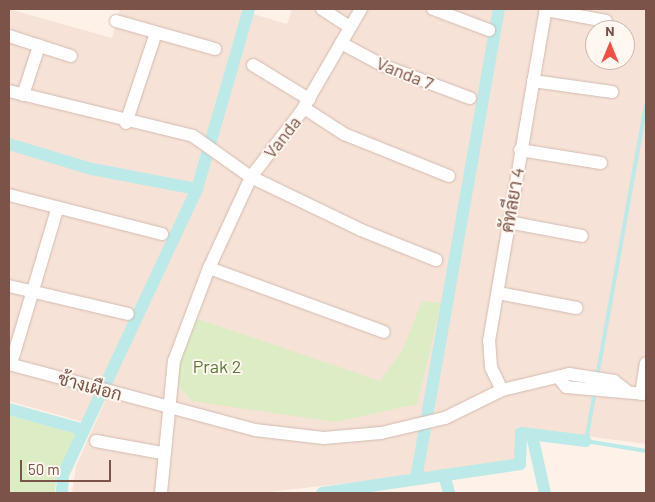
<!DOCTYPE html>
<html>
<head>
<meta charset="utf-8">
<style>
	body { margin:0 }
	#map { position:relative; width:655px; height:502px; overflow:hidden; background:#fef2e8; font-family:Barlow,Sarabun,sans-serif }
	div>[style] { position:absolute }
	.residential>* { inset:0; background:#f6e2d6 }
	.green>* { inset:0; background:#dcedc5 }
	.stream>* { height:4px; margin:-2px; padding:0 2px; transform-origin:2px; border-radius:2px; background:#bbeae9 }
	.canal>* { height:12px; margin:-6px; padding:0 6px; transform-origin:6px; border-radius:6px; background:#bbeae9 }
	.roads { filter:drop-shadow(0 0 1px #d4baaf) drop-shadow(0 0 1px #d4baaf) }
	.minor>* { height:12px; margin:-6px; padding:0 6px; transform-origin:6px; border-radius:6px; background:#fff }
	span { translate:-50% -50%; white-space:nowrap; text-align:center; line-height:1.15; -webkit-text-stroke:4px #fff7f0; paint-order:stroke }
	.street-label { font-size:18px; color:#7b5349 }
	.park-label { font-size:18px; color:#5a7b3d }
	.frame { position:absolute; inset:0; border:10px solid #7b5349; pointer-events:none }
	.north { position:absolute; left:585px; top:20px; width:50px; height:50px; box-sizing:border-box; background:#fff7f0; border:1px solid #cab5ad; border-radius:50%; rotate:0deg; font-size:14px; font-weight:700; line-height:20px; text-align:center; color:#7b5349 }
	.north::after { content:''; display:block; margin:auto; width:18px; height:22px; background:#ef5046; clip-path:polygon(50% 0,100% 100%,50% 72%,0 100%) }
	.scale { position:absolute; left:20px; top:460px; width:91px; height:22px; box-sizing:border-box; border:2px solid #7b5349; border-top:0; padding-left:6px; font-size:15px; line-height:18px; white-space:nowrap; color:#7b5349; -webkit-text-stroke:4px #fff7f0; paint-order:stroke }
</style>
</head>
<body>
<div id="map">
	<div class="residential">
		<i style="clip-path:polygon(evenodd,9px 9px,112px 38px,120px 9px,236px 9px,287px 24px,292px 9px,646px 9px,646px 444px,517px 427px,516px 459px,408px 476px,261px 493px,72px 493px,76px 466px,105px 401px,94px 399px,83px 422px,9px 401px,9px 9px,595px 30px,625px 30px,625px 60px,595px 60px,595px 30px)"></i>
	</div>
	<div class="green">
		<i style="clip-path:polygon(422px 301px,441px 303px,417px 404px,335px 422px,192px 401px,176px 384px,175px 353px,192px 317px,380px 381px,403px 349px)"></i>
		<i style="clip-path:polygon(9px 415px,77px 434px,56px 481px,55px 493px,9px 493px)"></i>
	</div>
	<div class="stream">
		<i style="left:597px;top:377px;width:275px;rotate:-79.8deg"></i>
		<i style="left:595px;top:391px;width:51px;rotate:100.2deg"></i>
		<i style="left:586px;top:441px;width:61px;rotate:9.5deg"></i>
	</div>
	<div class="canal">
		<i style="left:9px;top:144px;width:87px;rotate:16.8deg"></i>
		<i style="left:92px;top:169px;width:107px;rotate:10.8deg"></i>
		<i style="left:9px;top:409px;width:78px;rotate:15.6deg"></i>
		<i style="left:532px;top:435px;width:59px;rotate:77.4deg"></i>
		<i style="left:444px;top:475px;width:19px;rotate:74deg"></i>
		<i style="left:416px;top:479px;width:477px;rotate:-80deg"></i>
		<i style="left:62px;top:493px;width:18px;rotate:-87deg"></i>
		<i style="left:63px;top:475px;width:316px;rotate:-64.9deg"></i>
		<i style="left:197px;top:189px;width:187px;rotate:-73.9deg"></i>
		<i style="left:322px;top:493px;width:200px;rotate:-8.3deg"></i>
		<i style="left:520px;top:464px;width:31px;rotate:-88deg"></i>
		<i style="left:521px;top:433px;width:65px;rotate:7deg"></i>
	</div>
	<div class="roads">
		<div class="minor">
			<i style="left:322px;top:9px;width:33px;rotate:33deg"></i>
			<i style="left:433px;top:9px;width:60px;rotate:20.6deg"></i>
			<i style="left:546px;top:10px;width:61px;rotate:10.4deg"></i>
			<i style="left:116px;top:21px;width:103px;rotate:15.8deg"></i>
			<i style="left:9px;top:36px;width:65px;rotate:17.9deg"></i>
			<i style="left:341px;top:43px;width:47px;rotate:28.2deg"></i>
			<i style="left:382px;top:65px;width:94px;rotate:20.6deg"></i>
			<i style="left:253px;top:65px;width:66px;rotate:31.3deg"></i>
			<i style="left:533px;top:81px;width:80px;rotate:7.9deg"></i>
			<i style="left:9px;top:91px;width:189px;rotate:13.7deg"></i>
			<i style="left:193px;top:136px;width:71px;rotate:35.3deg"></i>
			<i style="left:251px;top:177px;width:122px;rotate:25.7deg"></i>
			<i style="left:361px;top:230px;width:81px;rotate:21.8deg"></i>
			<i style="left:23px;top:95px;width:52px;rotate:-71.9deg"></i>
			<i style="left:304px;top:108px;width:48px;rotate:33deg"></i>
			<i style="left:344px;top:134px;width:113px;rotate:21.8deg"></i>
			<i style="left:126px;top:123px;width:95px;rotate:-71.6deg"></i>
			<i style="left:520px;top:150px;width:82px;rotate:9.1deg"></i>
			<i style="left:9px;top:195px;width:158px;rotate:14.3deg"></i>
			<i style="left:508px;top:222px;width:75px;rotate:10.7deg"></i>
			<i style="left:209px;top:268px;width:186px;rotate:20.1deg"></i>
			<i style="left:9px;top:286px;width:122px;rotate:13.2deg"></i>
			<i style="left:498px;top:293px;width:80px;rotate:10.8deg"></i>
			<i style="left:9px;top:364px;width:255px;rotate:15deg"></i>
			<i style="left:255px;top:430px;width:69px;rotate:6.6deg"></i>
			<i style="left:324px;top:438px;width:57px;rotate:-5deg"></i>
			<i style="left:381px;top:433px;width:66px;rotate:-13.2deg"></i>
			<i style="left:445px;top:418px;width:64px;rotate:-26.2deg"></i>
			<i style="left:502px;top:390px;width:69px;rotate:-13.4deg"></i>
			<i style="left:569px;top:374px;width:46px;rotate:8.8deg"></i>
			<i style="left:614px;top:381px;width:16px;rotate:38deg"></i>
			<i style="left:11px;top:364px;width:161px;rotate:-73.4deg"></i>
			<i style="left:559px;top:378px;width:11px;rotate:52deg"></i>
			<i style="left:566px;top:387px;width:80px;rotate:5deg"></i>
			<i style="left:502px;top:390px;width:25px;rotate:-116deg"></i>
			<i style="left:491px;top:367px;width:26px;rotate:-94deg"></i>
			<i style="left:489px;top:341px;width:337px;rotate:-80.3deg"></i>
			<i style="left:641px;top:394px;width:31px;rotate:-81deg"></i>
			<i style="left:96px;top:441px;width:67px;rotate:10.3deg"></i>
			<i style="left:161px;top:493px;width:133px;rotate:-84.4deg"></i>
			<i style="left:174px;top:361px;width:99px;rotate:-69.4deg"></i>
			<i style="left:209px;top:268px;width:100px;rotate:-65.2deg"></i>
			<i style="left:251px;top:177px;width:82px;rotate:-52.4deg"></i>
			<i style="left:301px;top:112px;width:119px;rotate:-59.8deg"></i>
		</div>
	</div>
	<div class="street-label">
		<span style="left:405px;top:73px;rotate:22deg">Vanda 7</span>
		<span style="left:282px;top:137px;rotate:-52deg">Vanda</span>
		<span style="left:512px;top:200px;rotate:-80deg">คัทลียา 4</span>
		<span style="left:90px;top:386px;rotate:15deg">ช้างเผือก</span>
	</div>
	<div class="park-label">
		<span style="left:217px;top:366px">Prak 2</span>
	</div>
	<div class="frame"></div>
	<div class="north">N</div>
	<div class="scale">50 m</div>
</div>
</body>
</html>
